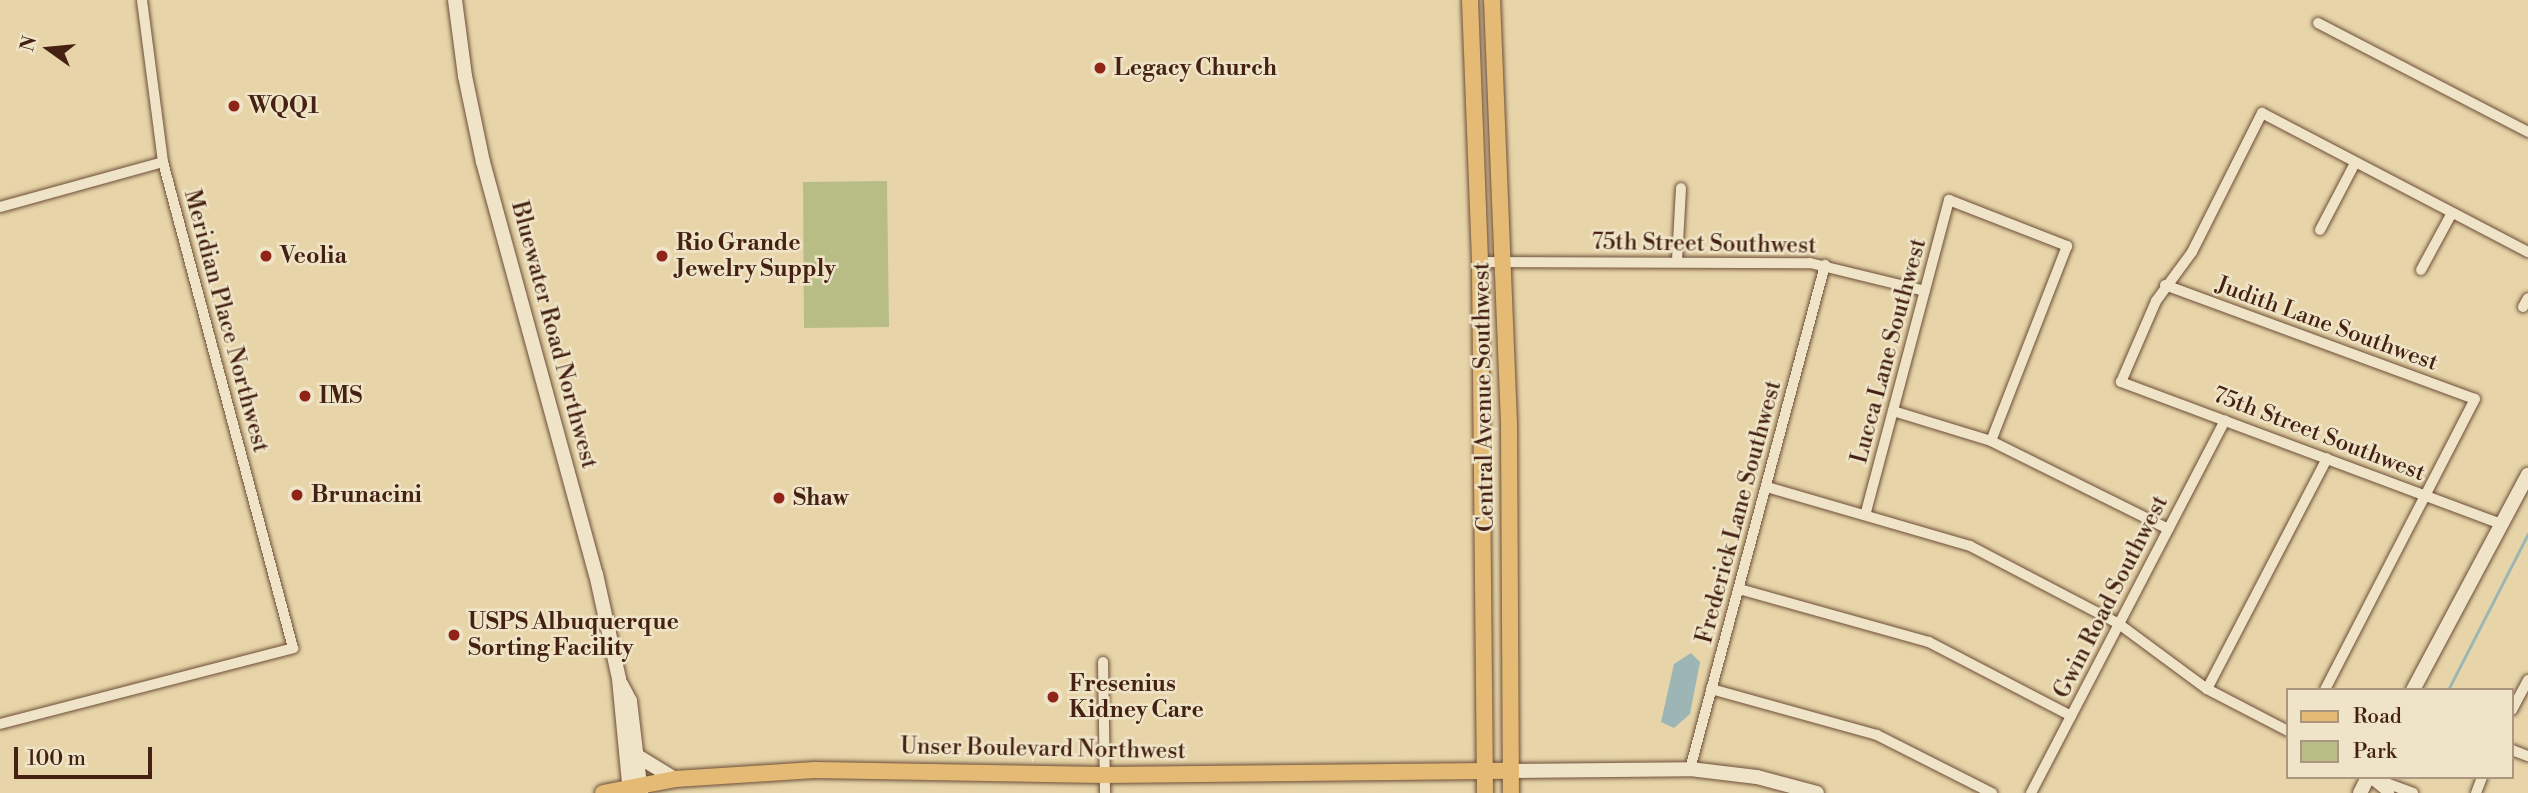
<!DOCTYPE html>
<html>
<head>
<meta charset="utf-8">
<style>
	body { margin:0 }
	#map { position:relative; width:2528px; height:793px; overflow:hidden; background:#e7d5a9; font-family:"Libre Bodoni",serif }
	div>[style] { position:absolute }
	.green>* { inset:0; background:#b8bd86 }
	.water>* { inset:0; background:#9db5b4 }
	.stream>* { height:2.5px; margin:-1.25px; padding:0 1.25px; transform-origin:1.25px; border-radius:1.25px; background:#9db5b4 }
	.roads { filter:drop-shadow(0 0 2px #6d4e38) drop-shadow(0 0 2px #6d4e38) }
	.street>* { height:10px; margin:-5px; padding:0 5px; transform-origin:5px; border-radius:5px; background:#efe4c7 }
	.secondary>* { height:14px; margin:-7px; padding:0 7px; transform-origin:7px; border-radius:7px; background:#efe4c7 }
	.primary>* { height:16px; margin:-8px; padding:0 8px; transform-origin:8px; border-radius:8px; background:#e4ba74 }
	.dots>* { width:19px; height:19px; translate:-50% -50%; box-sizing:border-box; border:4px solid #efe4c7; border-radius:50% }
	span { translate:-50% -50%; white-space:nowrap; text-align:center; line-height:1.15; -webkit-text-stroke:5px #efe4c7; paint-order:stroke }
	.poi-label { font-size:23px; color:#442113; font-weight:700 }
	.left { translate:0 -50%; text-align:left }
	.street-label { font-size:23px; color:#442113 }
	.legend { position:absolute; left:2286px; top:688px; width:228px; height:91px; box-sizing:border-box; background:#efe4c7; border:2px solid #ab967f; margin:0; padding:9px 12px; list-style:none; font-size:21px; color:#442113 }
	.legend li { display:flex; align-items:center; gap:14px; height:35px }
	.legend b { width:35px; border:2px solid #ab967f }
	.north { position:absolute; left:14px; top:14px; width:70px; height:70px; -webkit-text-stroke:5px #efe4c7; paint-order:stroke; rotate:285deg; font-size:19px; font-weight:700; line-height:28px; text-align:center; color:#442113 }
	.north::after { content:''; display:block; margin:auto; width:24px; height:32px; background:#442113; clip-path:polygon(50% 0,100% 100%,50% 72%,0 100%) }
	.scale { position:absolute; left:14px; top:747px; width:138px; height:32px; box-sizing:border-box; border:4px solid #442113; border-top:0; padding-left:9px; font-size:21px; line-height:24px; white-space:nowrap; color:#442113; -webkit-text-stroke:5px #efe4c7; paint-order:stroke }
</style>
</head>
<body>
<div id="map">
	<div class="green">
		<i style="clip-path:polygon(887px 181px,889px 327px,804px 328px,803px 182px)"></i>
	</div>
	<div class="water">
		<i style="clip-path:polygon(1691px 653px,1700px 662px,1690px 714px,1674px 728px,1661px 722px,1674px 664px)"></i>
	</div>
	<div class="stream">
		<i style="left:2448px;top:690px;width:175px;rotate:-62.9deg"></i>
	</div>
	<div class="roads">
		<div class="street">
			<i style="left:2318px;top:23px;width:237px;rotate:27.4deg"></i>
			<i style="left:0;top:207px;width:169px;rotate:-15.4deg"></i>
			<i style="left:2320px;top:230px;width:76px;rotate:-62.4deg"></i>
			<i style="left:1677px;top:260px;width:72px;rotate:-86.8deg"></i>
			<i style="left:1480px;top:262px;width:330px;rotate:0.2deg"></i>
			<i style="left:1810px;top:263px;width:118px;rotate:13.7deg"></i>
			<i style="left:2421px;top:270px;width:65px;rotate:-61.5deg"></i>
			<i style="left:2165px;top:285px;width:330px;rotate:20.2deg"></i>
			<i style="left:2475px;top:399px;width:327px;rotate:117.3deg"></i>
			<i style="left:2523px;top:307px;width:10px;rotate:-61deg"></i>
			<i style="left:1893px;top:411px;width:102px;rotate:17deg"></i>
			<i style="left:1991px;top:441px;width:198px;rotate:26.4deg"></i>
			<i style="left:1767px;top:487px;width:211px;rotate:16.2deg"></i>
			<i style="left:1970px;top:546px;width:168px;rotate:27.6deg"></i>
			<i style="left:2119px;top:624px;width:109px;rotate:36.5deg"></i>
			<i style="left:2207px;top:689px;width:91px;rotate:27.4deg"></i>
			<i style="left:1866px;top:512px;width:323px;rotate:-75.1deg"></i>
			<i style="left:1949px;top:200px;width:127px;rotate:21.3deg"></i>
			<i style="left:2067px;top:246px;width:209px;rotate:111.3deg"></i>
			<i style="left:2501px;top:524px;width:406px;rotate:-159.5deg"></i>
			<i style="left:2121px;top:382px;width:88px;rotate:-66.6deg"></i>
			<i style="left:2156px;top:301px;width:61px;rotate:-53.7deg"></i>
			<i style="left:2192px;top:252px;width:156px;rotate:-63.3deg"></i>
			<i style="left:2262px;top:113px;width:300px;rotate:27.6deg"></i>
			<i style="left:1739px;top:589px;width:197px;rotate:15.6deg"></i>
			<i style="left:1929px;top:642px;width:160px;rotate:27.5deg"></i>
			<i style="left:1103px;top:662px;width:131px;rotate:89.1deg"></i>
			<i style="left:1711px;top:689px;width:172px;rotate:15.5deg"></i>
			<i style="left:1877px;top:735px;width:129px;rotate:26.8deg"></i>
			<i style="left:2207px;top:689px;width:260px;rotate:-62.5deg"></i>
			<i style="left:2512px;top:710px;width:34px;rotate:-62deg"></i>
			<i style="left:0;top:724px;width:303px;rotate:-14.5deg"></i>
			<i style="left:293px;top:648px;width:503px;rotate:-104.98deg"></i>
			<i style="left:163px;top:162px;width:163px;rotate:-97.4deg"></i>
			<i style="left:2512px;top:750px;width:17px;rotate:21deg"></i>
			<i style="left:1690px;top:769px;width:522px;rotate:-75deg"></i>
			<i style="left:2370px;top:777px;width:46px;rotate:20.4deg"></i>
			<i style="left:2373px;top:780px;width:21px;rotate:39deg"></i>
			<i style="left:2031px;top:793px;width:420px;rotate:-62.5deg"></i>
			<i style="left:2476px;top:793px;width:17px;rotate:-69deg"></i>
		</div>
		<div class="secondary">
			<i style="left:455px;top:0;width:77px;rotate:82.5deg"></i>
			<i style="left:465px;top:76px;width:88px;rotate:78.2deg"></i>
			<i style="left:483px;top:162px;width:427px;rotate:74.7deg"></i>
			<i style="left:596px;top:574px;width:107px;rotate:77.6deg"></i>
			<i style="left:619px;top:679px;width:115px;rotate:84.5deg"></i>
			<i style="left:621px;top:684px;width:19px;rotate:62deg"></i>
			<i style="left:630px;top:701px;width:93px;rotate:83.2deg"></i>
			<i style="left:2413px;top:690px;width:244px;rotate:-61.9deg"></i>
			<i style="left:639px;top:757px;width:42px;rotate:31.4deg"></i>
			<i style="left:1511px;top:771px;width:179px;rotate:-0.6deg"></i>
			<i style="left:1690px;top:769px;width:67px;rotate:6.8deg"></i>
			<i style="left:1757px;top:777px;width:62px;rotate:14.9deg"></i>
			<i style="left:2360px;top:793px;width:18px;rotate:-63deg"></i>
		</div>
		<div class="primary">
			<i style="left:1470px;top:0;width:262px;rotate:87.8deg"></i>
			<i style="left:1480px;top:262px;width:531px;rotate:89.46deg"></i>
			<i style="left:1492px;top:0;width:425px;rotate:87.7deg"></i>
			<i style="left:1509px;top:425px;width:368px;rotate:89.7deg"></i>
			<i style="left:603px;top:793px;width:73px;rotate:-11deg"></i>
			<i style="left:675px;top:779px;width:140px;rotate:-3.7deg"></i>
			<i style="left:815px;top:770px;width:289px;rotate:1deg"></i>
			<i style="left:1104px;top:775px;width:407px;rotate:-0.6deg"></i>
		</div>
	</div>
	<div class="dots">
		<i style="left:1100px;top:68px;background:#8f2418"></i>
		<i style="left:234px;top:106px;background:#8f2418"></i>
		<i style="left:266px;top:256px;background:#8f2418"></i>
		<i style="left:662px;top:256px;background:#8f2418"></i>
		<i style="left:305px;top:396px;background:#8f2418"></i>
		<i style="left:297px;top:495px;background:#8f2418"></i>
		<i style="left:779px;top:498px;background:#8f2418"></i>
		<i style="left:454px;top:635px;background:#8f2418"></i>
		<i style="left:1053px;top:697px;background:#8f2418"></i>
	</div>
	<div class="poi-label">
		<span class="left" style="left:1114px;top:68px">Legacy Church</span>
		<span class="left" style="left:248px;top:106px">WQQ1</span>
		<span class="left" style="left:676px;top:256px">Rio Grande<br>Jewelry Supply</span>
		<span class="left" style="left:280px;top:256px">Veolia</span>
		<span class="left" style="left:319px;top:396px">IMS</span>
		<span class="left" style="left:311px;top:495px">Brunacini</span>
		<span class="left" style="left:793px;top:498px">Shaw</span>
		<span class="left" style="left:468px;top:635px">USPS Albuquerque<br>Sorting Facility</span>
		<span class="left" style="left:1069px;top:697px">Fresenius<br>Kidney Care</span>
	</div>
	<div class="street-label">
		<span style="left:1704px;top:244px;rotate:1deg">75th Street Southwest</span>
		<span style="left:226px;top:321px;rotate:75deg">Meridian Place Northwest</span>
		<span style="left:2327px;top:324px;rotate:20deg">Judith Lane Southwest</span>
		<span style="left:554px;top:335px;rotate:75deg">Bluewater Road Northwest</span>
		<span style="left:1889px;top:351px;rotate:-75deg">Lucca Lane Southwest</span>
		<span style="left:1484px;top:397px;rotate:-91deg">Central Avenue Southwest</span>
		<span style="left:2319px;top:434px;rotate:21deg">75th Street Southwest</span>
		<span style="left:1739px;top:512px;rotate:-75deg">Frederick Lane Southwest</span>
		<span style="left:2111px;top:597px;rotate:-63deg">Gwin Road Southwest</span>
		<span style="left:1043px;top:749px;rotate:1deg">Unser Boulevard Northwest</span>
	</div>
	<ul class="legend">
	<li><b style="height:9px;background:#e4ba74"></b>Road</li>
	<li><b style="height:19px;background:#b8bd86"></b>Park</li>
	</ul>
	<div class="north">N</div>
	<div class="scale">100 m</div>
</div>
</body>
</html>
